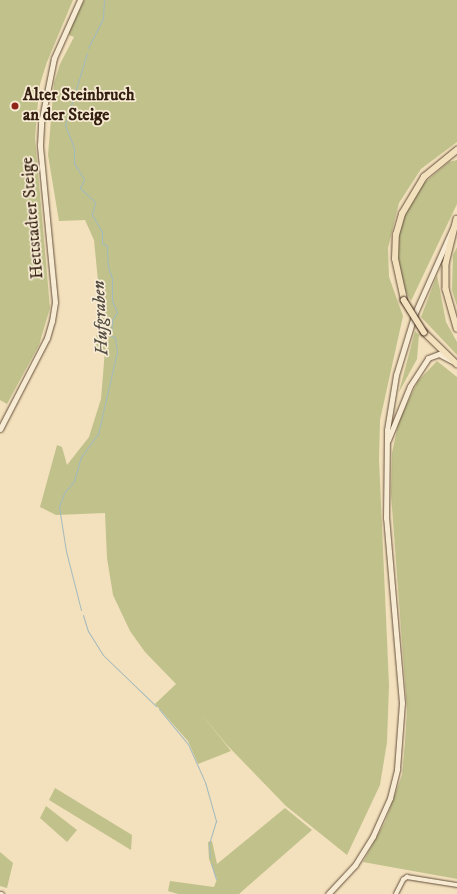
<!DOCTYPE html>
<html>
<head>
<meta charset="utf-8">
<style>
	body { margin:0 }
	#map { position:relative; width:457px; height:894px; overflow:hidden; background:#f3e0bc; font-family:"IM FELL DW Pica",serif }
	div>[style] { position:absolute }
	.green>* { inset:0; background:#c1c18c }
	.stream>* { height:1px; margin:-0.5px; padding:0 0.5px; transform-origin:0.5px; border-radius:0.5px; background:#a2babd }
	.roads { filter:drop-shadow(0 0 1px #634e3b) drop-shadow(0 0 1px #634e3b) }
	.minor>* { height:3.5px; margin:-1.75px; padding:0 1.75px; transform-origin:1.75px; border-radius:1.75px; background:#f7ebd3 }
	.secondary>* { height:5px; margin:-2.5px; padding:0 2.5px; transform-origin:2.5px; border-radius:2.5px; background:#f7ebd3 }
	.primary>* { height:5.5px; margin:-2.75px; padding:0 2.75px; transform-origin:2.75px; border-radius:2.75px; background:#f3e0bc }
	.bridges { filter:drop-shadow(0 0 1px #331e10) drop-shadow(0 0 1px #331e10) }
	.primary-bridge>* { height:5.5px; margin:-2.75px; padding:0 2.75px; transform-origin:2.75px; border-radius:2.75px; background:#f3e0bc }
	.dots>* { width:11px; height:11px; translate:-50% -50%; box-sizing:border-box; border:2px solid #f7ebd3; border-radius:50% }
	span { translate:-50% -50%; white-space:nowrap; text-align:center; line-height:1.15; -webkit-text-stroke:3.5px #f7ebd3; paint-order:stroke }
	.poi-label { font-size:17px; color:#331e10; font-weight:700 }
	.left { translate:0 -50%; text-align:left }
	.street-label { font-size:17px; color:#331e10 }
	.water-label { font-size:18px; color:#544d44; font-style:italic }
</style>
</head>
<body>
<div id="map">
	<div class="green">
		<i style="clip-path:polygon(0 0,73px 0,47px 62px,40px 84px,37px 112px,35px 138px,50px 308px,39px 345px,7px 404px,0 400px)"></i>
		<i style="clip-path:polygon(84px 0,457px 0,457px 142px,421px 169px,399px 203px,388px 248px,389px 277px,403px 316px,380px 420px,379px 459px,389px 685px,387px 742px,380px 785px,347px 855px,286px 806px,226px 744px,199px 711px,231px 751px,198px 764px,188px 741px,155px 704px,176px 684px,145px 652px,130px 631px,113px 595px,107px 558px,105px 513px,56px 515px,40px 507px,57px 445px,62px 447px,67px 465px,89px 437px,101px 399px,105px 350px,94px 349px,101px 312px,94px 240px,85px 220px,59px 221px,48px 155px,54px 83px,60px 64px,74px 37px,69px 35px,69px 31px)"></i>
		<i style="clip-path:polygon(457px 160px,457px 204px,411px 301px,401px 283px,398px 265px,399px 232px,404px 216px,423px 184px,449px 162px)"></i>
		<i style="clip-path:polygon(457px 247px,457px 306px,452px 290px,453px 255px)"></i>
		<i style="clip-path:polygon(437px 275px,446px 322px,457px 342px,457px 355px,421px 317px)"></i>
		<i style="clip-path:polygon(415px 331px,419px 335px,417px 359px,399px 392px)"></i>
		<i style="clip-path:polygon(437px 361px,457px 377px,457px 879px,363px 862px,385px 822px,402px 775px,405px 742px,407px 710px,391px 494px,392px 453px,399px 420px,418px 381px)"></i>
		<i style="clip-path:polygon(55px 788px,132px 835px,131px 850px,49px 800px)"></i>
		<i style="clip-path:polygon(46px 806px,77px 830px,67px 842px,40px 818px)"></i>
		<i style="clip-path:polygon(285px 808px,312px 830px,239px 894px,178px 894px,168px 891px,170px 881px,214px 887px,217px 879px,209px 859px,208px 842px,212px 841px,217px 864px)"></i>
		<i style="clip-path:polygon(0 852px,13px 863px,7px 888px,0 886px)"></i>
	</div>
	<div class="stream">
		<i style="left:88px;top:48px;width:34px;rotate:-63deg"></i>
		<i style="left:103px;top:18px;width:18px;rotate:-87deg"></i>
		<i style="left:81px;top:610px;width:61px;rotate:-104.3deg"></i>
		<i style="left:66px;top:551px;width:45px;rotate:-99deg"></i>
		<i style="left:59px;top:507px;width:15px;rotate:-70deg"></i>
		<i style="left:64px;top:493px;width:16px;rotate:-50deg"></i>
		<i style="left:74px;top:481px;width:25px;rotate:-74deg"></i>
		<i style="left:81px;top:457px;width:29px;rotate:-54deg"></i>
		<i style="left:98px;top:434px;width:84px;rotate:-77deg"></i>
		<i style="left:117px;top:352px;width:15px;rotate:-98deg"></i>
		<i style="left:115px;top:337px;width:4px;rotate:-166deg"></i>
		<i style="left:111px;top:336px;width:16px;rotate:-86deg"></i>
		<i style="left:112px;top:320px;width:9px;rotate:-58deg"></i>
		<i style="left:117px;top:312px;width:12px;rotate:-114deg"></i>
		<i style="left:112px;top:301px;width:23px;rotate:-90deg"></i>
		<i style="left:112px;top:278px;width:12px;rotate:-110deg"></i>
		<i style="left:108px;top:267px;width:21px;rotate:-93deg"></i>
		<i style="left:107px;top:246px;width:6px;rotate:-149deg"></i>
		<i style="left:102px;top:243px;width:11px;rotate:-90deg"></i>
		<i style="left:102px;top:232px;width:20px;rotate:-120deg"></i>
		<i style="left:92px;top:215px;width:13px;rotate:-77deg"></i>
		<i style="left:95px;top:202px;width:21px;rotate:-137deg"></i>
		<i style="left:80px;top:188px;width:10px;rotate:-66deg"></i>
		<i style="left:84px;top:179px;width:19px;rotate:-122deg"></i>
		<i style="left:74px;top:163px;width:15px;rotate:-90deg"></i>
		<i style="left:74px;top:148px;width:25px;rotate:-111deg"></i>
		<i style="left:65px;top:125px;width:75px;rotate:-73deg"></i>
		<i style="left:83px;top:615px;width:17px;rotate:73deg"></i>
		<i style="left:88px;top:631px;width:28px;rotate:58deg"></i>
		<i style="left:103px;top:655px;width:74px;rotate:43.9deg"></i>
		<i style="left:159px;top:709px;width:45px;rotate:50.4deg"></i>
		<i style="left:188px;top:744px;width:42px;rotate:65.9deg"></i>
		<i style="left:205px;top:782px;width:41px;rotate:74.2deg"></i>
		<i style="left:216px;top:821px;width:24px;rotate:107deg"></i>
		<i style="left:209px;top:844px;width:14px;rotate:86deg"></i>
		<i style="left:211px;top:863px;width:17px;rotate:73deg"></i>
	</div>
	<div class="roads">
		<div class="minor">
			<i style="left:396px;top:894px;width:16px;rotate:-63deg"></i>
			<i style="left:403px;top:880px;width:5px;rotate:-37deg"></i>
			<i style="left:407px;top:877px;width:51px;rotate:9.1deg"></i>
		</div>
		<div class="secondary">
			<i style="left:0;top:429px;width:102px;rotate:-62.7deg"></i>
			<i style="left:47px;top:338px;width:18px;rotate:-74deg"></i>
			<i style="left:52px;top:321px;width:19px;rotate:-81deg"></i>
			<i style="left:55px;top:302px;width:158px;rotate:-95.5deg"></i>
			<i style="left:40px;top:145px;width:22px;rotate:-87deg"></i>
			<i style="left:41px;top:123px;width:66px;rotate:-78.7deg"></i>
			<i style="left:54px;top:58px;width:64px;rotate:-65.9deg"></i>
			<i style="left:388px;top:440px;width:58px;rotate:-67.8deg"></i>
			<i style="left:410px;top:386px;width:33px;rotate:-57deg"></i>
			<i style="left:428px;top:358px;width:12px;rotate:-20deg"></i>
			<i style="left:439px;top:354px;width:15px;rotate:28deg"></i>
			<i style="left:0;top:894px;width:1px"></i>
			<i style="left:328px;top:894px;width:40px;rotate:-47deg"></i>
			<i style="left:355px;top:865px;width:34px;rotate:-58deg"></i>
			<i style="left:373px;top:836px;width:42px;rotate:-65.9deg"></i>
			<i style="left:390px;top:798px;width:30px;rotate:-76deg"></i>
			<i style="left:397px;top:769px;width:66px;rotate:-85.7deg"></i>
			<i style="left:402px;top:703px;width:186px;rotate:-94.9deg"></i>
			<i style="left:386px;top:518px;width:88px;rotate:-89.3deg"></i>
			<i style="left:387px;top:430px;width:56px;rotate:-80.7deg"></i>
			<i style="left:396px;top:375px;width:65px;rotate:-73deg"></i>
			<i style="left:415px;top:313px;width:98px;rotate:-66deg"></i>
		</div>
		<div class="primary">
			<i style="left:457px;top:219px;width:46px;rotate:103.7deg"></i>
			<i style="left:446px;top:264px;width:25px;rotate:90deg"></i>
			<i style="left:446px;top:289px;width:41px;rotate:74.2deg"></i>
			<i style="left:404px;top:300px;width:42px;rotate:-102.4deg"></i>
			<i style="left:395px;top:259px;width:24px;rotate:-88deg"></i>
			<i style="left:396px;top:235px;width:22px;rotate:-74deg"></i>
			<i style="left:402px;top:214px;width:43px;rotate:-59.3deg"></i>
			<i style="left:424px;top:177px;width:43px;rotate:-39.3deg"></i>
			<i style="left:424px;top:332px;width:46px;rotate:44.1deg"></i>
		</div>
	</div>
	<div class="bridges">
		<div class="primary-bridge">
			<i style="left:404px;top:300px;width:38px;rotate:58deg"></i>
		</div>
	</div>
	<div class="dots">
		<i style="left:15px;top:106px;background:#8f2418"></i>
	</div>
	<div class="poi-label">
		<span class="left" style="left:23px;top:106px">Alter Steinbruch<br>an der Steige</span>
	</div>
	<div class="street-label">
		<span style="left:33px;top:218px;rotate:-95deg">Hettstadter Steige</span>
	</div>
	<div class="water-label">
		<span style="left:101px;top:318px;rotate:-93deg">Hufgraben</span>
	</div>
</div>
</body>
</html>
